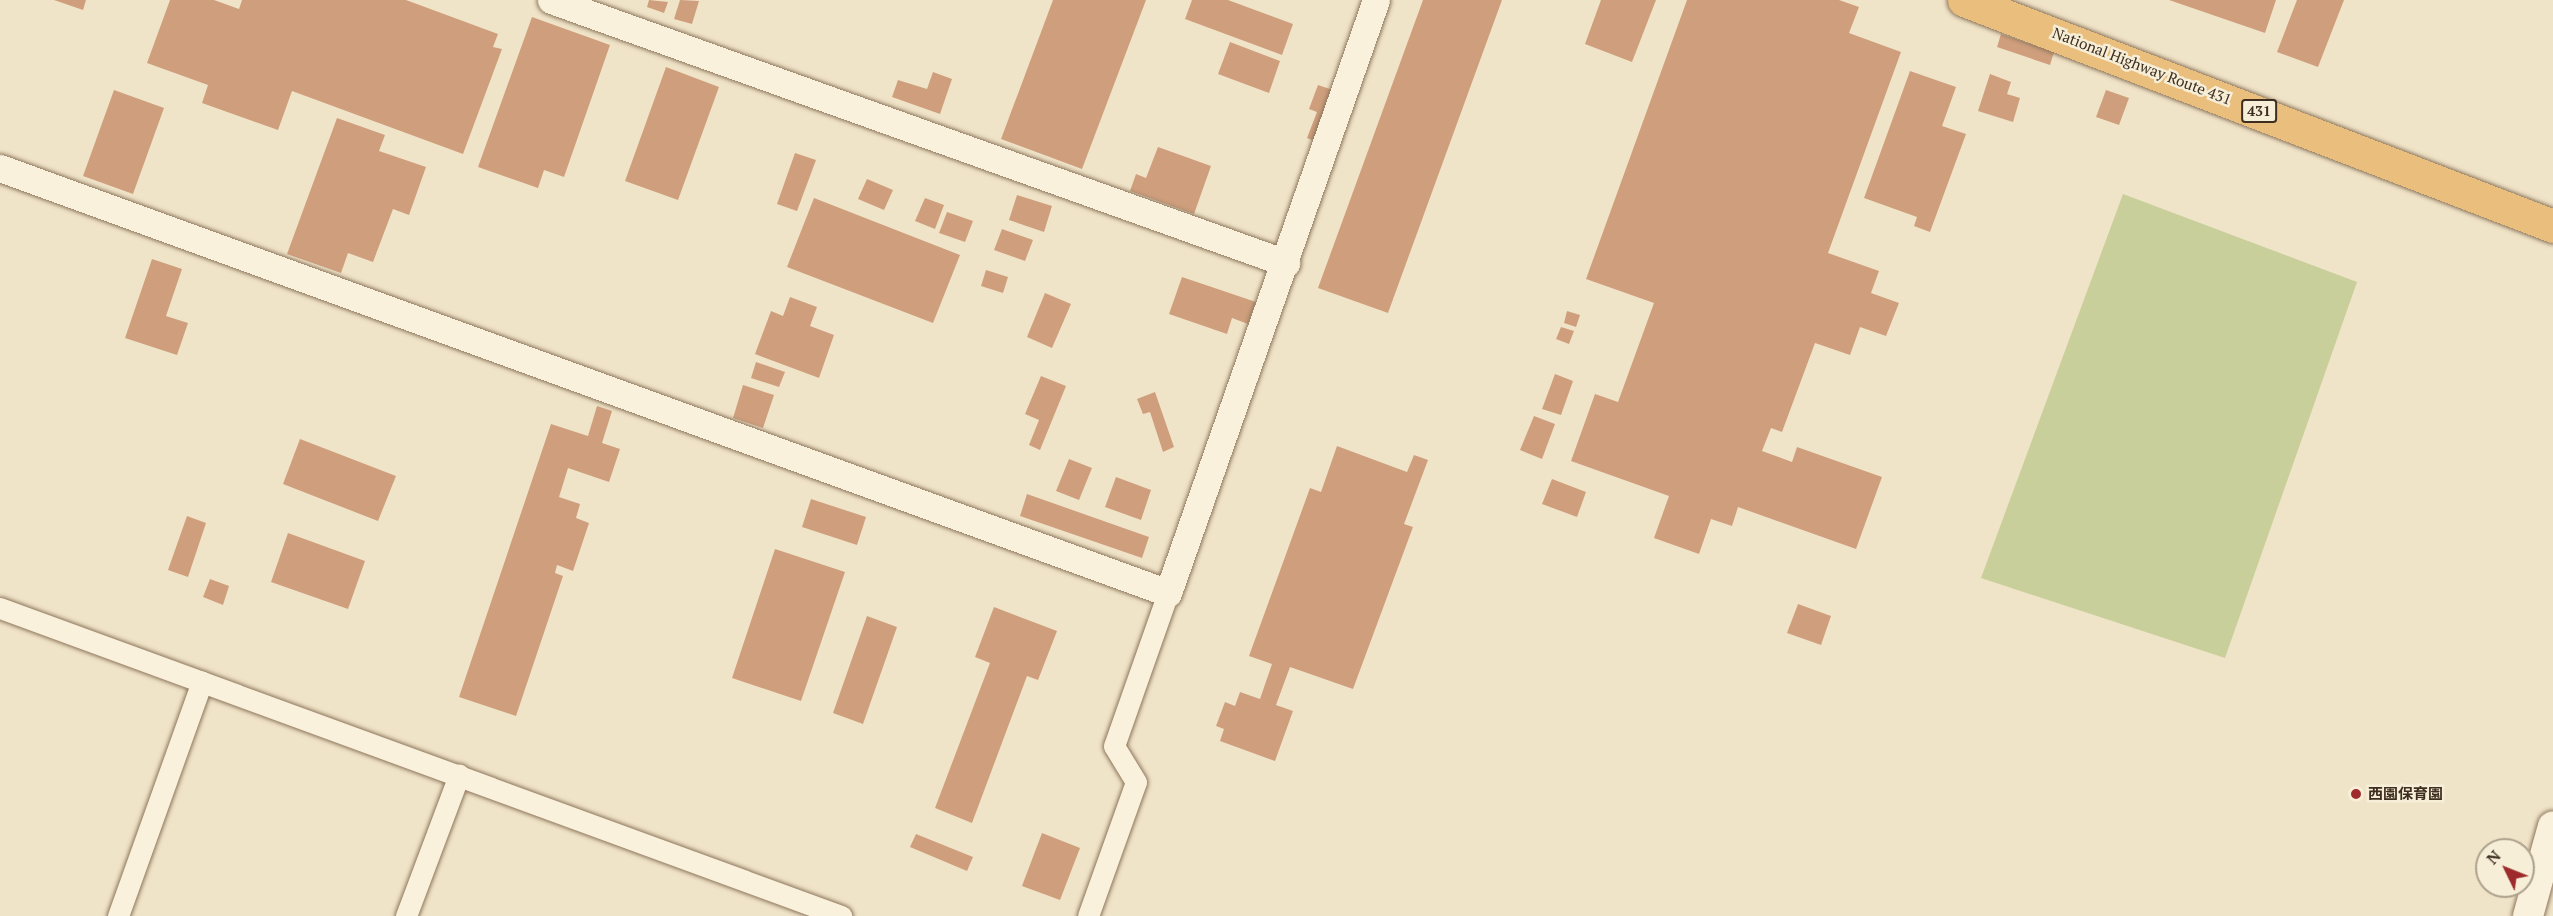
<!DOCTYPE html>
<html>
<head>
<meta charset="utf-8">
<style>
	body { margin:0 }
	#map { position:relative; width:2553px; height:916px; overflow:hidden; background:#f0e4c8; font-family:"PT Serif","Noto Sans JP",serif }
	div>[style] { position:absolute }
	.green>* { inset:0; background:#c9cf9b }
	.building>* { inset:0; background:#cf9f7d }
	.roads { filter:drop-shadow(0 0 2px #8d765c) drop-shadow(0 0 2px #8d765c) }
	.minor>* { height:21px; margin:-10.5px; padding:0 10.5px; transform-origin:10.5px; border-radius:10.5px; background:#faf1dc }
	.tertiary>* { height:27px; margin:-13.5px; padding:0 13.5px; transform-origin:13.5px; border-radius:13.5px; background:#faf1dc }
	.secondary>* { height:30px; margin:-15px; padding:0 15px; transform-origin:15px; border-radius:15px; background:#faf1dc }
	.trunk>* { height:33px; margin:-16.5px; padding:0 16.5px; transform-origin:16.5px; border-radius:16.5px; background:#eabe7c }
	.dots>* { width:16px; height:16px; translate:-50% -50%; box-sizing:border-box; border:3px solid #f7eed8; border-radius:50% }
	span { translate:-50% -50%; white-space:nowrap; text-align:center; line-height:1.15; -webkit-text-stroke:5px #f7eed8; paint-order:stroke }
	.shield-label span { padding:2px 4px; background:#f7eed8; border:2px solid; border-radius:4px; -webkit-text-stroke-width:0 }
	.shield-label { font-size:14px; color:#3d2e20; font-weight:700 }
	.street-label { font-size:15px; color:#3d2e20 }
	.poi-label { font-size:15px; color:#3d2e20; font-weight:700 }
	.left { translate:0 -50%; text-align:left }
	.north { position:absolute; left:2475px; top:838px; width:60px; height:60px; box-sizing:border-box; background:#f7eed8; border:2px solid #ada18e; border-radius:50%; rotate:313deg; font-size:16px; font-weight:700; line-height:24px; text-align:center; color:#3d2e20 }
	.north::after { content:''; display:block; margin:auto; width:21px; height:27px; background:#9e2a2b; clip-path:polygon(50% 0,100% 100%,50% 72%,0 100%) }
</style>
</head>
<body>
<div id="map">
	<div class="green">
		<i style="clip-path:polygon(2123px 194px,2357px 282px,2225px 658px,1981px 578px)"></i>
	</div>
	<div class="building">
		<i style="clip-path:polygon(54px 0,86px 0,83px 10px)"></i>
		<i style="clip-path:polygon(170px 0,214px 0,239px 9px,242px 0,406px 0,498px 34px,493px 47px,502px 49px,463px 154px,292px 91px,278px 130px,202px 103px,208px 85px,147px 63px)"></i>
		<i style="clip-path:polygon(649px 0,668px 2px,664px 13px,647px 7px)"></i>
		<i style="clip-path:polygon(680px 0,699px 1px,692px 24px,674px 19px)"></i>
		<i style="clip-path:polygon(1053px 0,1146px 0,1082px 169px,1001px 139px)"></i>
		<i style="clip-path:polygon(1192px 0,1228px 0,1293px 24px,1282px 55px,1185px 19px)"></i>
		<i style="clip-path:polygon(1423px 0,1502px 0,1388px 313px,1318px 288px)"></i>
		<i style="clip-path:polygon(1601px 0,1656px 0,1632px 62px,1585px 44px)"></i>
		<i style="clip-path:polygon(1687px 0,1839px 0,1859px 7px,1849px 33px,1901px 52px,1828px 253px,1879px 271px,1871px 293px,1899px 303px,1886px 336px,1860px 327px,1850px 355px,1815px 343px,1782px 432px,1771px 428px,1762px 451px,1792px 462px,1797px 447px,1882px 477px,1856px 549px,1738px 507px,1732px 526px,1711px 519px,1699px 554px,1654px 538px,1669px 496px,1571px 461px,1595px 394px,1618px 402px,1654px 303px,1586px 279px)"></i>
		<i style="clip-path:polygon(2169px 0,2276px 0,2265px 33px)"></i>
		<i style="clip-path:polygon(2297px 0,2344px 0,2318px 67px,2277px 52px)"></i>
		<i style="clip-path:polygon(532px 17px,610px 45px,564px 177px,544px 170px,538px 188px,478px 167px)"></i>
		<i style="clip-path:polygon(2001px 34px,2054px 52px,2050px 65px,1997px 47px)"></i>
		<i style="clip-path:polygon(1230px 42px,1280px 61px,1269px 93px,1218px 74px)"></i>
		<i style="clip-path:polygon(666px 67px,719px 87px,678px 200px,625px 181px)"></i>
		<i style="clip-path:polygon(1910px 71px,1956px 87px,1942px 126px,1966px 134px,1930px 232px,1914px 226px,1917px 217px,1864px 198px)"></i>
		<i style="clip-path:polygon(933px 72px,952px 79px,940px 114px,892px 97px,898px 80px,927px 89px)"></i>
		<i style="clip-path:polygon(1990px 74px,2011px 82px,2007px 94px,2020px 98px,2013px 122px,1978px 111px)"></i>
		<i style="clip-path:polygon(1318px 85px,1333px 90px,1314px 141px,1307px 138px,1317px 112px,1309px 109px)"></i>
		<i style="clip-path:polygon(114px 90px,164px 108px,133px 194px,83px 176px)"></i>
		<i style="clip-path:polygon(2106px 90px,2129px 98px,2119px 125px,2096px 117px)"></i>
		<i style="clip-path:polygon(337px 118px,385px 135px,379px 151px,426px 167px,409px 215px,393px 209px,373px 262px,348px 253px,341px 273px,287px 254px)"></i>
		<i style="clip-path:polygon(1158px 147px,1211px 166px,1194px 214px,1130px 191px,1136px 174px,1146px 178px)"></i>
		<i style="clip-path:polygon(795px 153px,816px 160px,797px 211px,777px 204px)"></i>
		<i style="clip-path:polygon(867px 179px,893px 190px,884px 210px,858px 199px)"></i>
		<i style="clip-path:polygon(1017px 195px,1052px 206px,1044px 232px,1009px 220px)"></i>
		<i style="clip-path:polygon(814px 198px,960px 255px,933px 323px,787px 267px)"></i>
		<i style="clip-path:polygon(925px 198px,944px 205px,935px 229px,915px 221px)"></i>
		<i style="clip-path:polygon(947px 212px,973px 221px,965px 242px,939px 233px)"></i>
		<i style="clip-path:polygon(1002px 229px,1033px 240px,1025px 261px,994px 250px)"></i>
		<i style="clip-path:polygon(152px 259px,182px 269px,166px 316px,188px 323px,177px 355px,125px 338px)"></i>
		<i style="clip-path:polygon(986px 270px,1008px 277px,1003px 293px,981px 286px)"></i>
		<i style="clip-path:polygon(1182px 277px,1256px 302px,1248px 324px,1232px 318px,1227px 334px,1169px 314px)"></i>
		<i style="clip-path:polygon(1045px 293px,1071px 304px,1052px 348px,1027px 337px)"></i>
		<i style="clip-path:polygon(790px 297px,817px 307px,810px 326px,834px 335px,819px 378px,755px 354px,771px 311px,783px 316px)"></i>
		<i style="clip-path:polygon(1567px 311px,1580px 315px,1576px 327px,1564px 323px)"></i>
		<i style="clip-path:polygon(1561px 327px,1574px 331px,1569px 344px,1556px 339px)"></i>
		<i style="clip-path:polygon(756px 362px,785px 372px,779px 387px,751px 378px)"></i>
		<i style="clip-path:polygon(1555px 374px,1573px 381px,1561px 415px,1542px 409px)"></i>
		<i style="clip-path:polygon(1041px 376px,1066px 386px,1040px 450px,1029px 445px,1039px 420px,1025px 414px)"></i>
		<i style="clip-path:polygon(743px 385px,774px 395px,763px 428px,733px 418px)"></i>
		<i style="clip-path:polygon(1155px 392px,1174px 447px,1163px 452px,1150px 412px,1143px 414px,1137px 399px)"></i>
		<i style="clip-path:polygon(597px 406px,612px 411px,602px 443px,620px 449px,609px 482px,568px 468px,559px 497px,580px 504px,576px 518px,589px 523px,573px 571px,557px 565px,555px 573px,563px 576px,516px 716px,459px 697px,551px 424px,588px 436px)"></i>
		<i style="clip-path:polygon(1534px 416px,1555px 424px,1542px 459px,1520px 450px)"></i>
		<i style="clip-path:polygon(300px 439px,396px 476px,378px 521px,283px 484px)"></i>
		<i style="clip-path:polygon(1337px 446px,1407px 472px,1414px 455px,1428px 460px,1404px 524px,1413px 527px,1353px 689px,1290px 667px,1276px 705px,1293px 711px,1275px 761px,1220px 741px,1224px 729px,1216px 726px,1225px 702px,1235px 706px,1240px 692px,1260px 699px,1272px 664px,1249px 656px,1310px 488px,1321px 492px)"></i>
		<i style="clip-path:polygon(1069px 459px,1092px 468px,1079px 500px,1056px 491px)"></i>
		<i style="clip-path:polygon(1116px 477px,1151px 490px,1141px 520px,1105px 507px)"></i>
		<i style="clip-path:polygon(1552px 479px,1586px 492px,1577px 517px,1542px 504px)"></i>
		<i style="clip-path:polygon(1027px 494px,1149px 537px,1142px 558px,1020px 516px)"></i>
		<i style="clip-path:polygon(811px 499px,866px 517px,857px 545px,802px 527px)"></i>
		<i style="clip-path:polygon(187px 516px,206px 523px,188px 577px,168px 570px)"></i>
		<i style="clip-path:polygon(288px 533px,365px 561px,348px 609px,271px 582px)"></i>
		<i style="clip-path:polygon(775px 549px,845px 572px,801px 701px,732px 678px)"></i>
		<i style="clip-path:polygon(210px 579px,229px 586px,223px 605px,203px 597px)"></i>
		<i style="clip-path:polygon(1798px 604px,1831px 616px,1821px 645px,1787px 633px)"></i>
		<i style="clip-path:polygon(994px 607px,1057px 631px,1038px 680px,1027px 676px,972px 823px,935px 808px,990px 663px,975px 657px)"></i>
		<i style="clip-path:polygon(867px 616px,897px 627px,863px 724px,833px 713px)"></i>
		<i style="clip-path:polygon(1042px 833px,1080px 848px,1060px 900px,1022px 886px)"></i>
		<i style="clip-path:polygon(916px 834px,973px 857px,967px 871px,910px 847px)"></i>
	</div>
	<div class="roads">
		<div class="minor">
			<i style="left:0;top:608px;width:896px;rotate:20.11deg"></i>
			<i style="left:118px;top:916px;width:249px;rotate:-70.3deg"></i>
			<i style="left:406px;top:916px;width:151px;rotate:-69.4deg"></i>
			<i style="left:1088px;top:916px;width:142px;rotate:-70.3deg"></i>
			<i style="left:1136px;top:782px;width:42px;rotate:-121.4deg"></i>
			<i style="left:1114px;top:746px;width:162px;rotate:-70.6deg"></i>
		</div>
		<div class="tertiary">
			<i style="left:551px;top:0;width:781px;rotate:19.69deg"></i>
			<i style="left:0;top:168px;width:1243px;rotate:19.99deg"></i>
			<i style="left:1168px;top:593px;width:628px;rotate:-70.67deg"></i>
		</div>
		<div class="secondary">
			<i style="left:2528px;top:916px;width:93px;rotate:-74.5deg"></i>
		</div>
		<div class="trunk">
			<i style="left:1964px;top:0;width:631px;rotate:20.99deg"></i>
		</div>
	</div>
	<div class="dots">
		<i style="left:2356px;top:794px;background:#9e2a2b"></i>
	</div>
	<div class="shield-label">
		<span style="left:2259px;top:111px">431</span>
	</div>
	<div class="street-label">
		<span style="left:2142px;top:66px;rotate:21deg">National Highway Route 431</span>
	</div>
	<div class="poi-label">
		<span class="left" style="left:2368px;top:794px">西園保育園</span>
	</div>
	<div class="north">N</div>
</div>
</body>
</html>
